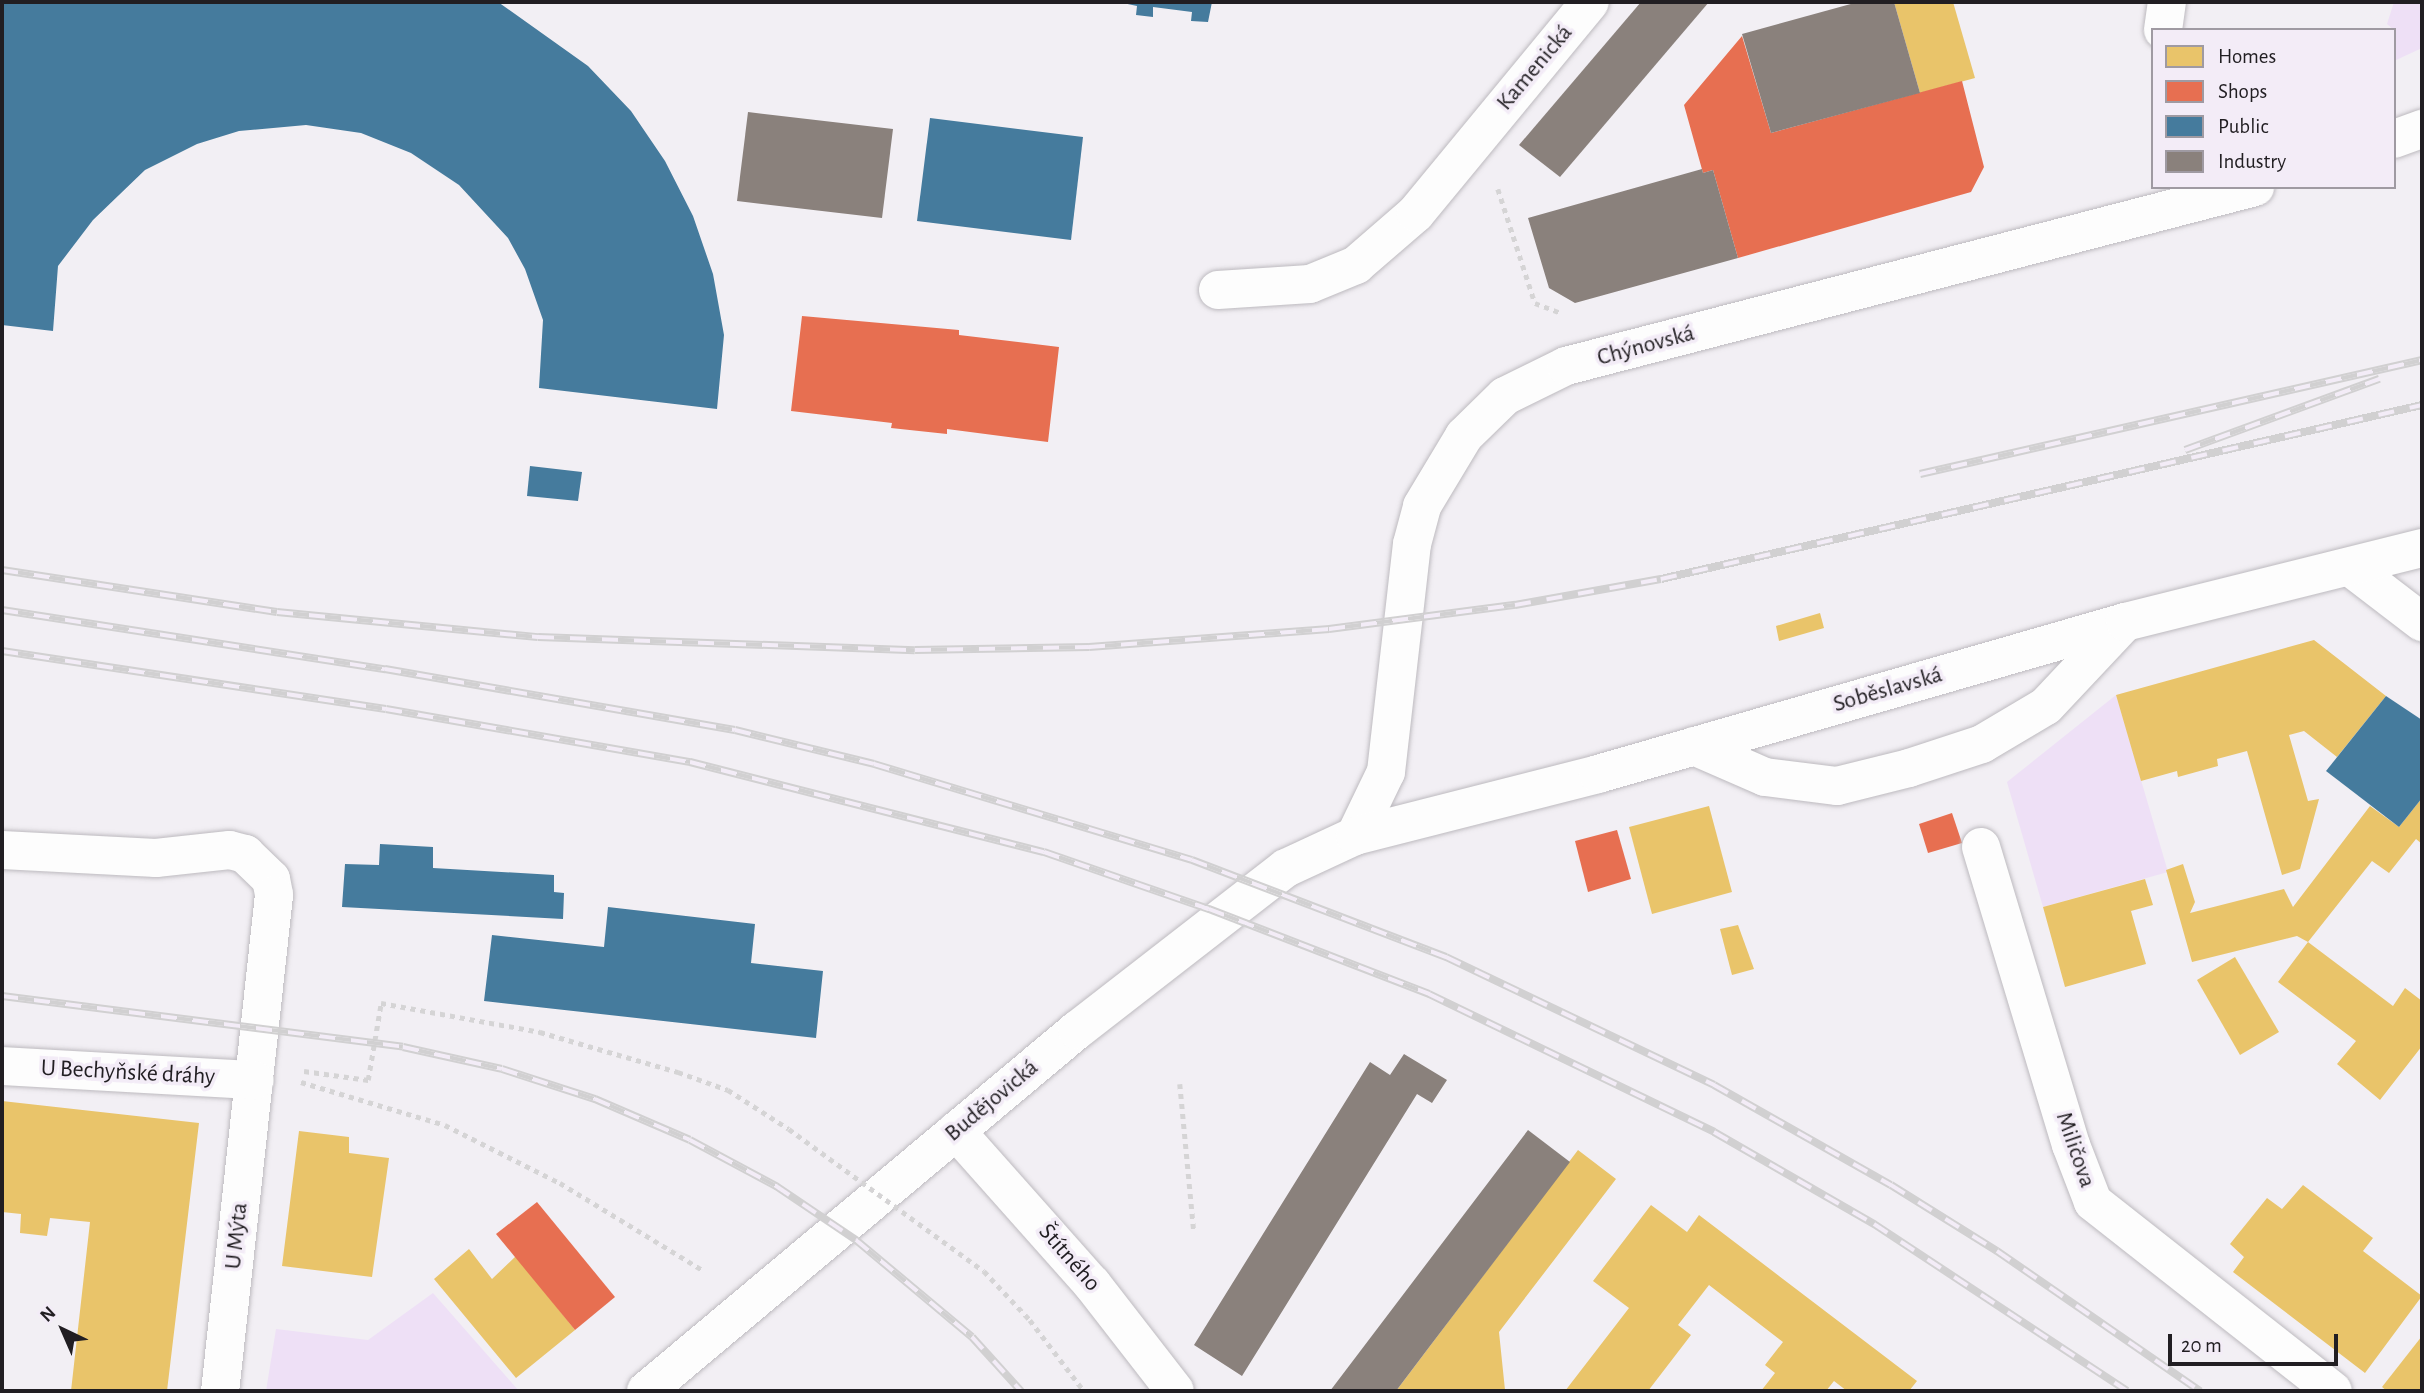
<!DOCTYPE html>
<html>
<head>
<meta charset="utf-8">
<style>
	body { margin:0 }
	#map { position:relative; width:2424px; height:1393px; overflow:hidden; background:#f2eff4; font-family:"Alegreya Sans",sans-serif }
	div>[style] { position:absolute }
	.green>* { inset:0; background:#eee0f6 }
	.homes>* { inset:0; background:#e9c46a }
	.shops>* { inset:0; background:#e76f51 }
	.public>* { inset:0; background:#457b9d }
	.industry>* { inset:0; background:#8a817c }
	.path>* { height:4.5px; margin-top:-2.25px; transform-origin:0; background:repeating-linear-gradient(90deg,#d5d4d5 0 5px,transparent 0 10px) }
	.roads { filter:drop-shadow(0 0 2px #bdbabf) drop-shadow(0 0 2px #bdbabf) }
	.minor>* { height:38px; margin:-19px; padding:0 19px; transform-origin:19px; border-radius:19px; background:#fdfdfd }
	.major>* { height:38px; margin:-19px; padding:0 19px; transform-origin:19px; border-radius:19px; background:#fdfdfd }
	.rail>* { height:8px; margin-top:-4px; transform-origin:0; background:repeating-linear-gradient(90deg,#f3ecf7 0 16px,#d1d0d1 0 32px); box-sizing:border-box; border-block:2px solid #d1d0d1 }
	.path-bridge>* { height:4.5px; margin-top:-2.25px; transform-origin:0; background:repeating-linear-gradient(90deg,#d5d4d5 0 5px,transparent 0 10px) }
	span { translate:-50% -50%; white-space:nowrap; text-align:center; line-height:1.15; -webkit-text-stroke:7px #f3ecf7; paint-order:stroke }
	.street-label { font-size:24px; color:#211e22 }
	.frame { position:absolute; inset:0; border:4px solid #211e22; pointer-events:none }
	.legend { position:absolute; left:2151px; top:28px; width:245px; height:161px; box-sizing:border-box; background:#f3ecf7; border:2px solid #9f9aa2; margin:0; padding:9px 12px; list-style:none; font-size:21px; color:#211e22 }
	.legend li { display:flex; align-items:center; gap:14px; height:35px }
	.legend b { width:35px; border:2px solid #9f9aa2 }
	.north { position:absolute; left:28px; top:1295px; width:70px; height:70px; -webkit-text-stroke:5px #f3ecf7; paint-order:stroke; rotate:316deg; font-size:19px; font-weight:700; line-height:28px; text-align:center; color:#211e22 }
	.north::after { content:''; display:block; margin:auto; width:24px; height:32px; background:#211e22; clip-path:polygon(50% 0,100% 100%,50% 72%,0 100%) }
	.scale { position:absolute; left:2168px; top:1334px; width:170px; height:32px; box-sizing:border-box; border:4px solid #211e22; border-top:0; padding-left:9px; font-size:21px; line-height:24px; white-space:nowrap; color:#211e22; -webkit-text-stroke:5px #f3ecf7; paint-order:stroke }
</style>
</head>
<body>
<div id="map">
	<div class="green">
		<i style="clip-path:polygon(2394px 2px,2422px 2px,2422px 48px,2394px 61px,2394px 30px,2387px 24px)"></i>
		<i style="clip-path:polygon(2116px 695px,2168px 872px,2043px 907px,2007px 782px)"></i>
		<i style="clip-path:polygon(433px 1293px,519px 1391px,266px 1391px,276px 1329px,368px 1340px)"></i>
	</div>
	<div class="homes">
		<i style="clip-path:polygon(1894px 2px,1953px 2px,1975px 78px,1920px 93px)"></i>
		<i style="clip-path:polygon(1820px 613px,1824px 628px,1779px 641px,1776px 626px)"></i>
		<i style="clip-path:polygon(2314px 640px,2386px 696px,2337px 757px,2304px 731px,2289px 735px,2308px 801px,2319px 799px,2300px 869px,2282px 875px,2247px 751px,2217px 759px,2218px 766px,2178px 777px,2177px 771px,2141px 781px,2116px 695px)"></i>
		<i style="clip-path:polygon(2422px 798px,2422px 844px,2416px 839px,2389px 873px,2372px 861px,2308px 942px,2393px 1006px,2405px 988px,2422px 1001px,2422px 1046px,2380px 1100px,2337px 1064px,2356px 1041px,2278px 982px,2308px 942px,2297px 936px,2192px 962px,2166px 870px,2183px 864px,2195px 902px,2190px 913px,2284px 889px,2293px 907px,2370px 806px,2399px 827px)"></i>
		<i style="clip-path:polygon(1709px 806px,1732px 892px,1652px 914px,1629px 827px)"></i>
		<i style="clip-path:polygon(2145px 879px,2153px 905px,2131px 911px,2146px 964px,2065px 987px,2043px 907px)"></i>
		<i style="clip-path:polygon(1738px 925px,1754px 969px,1732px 975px,1720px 929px)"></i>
		<i style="clip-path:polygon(2235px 957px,2279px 1032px,2240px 1055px,2197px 980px)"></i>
		<i style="clip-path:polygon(2px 1101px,199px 1123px,167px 1391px,71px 1391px,90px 1222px,50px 1218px,47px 1236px,20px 1233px,21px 1214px,2px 1212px)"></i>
		<i style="clip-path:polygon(299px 1131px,349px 1137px,349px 1153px,389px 1158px,372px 1277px,282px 1266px)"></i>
		<i style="clip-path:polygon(1578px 1150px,1616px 1179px,1499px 1332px,1505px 1390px,1396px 1391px)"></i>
		<i style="clip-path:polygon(2303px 1185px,2373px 1238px,2363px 1251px,2422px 1296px,2365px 1373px,2233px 1272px,2244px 1257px,2230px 1244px,2267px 1198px,2282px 1209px)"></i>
		<i style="clip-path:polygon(1651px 1205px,1687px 1232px,1699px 1215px,1917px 1381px,1909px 1391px,1847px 1391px,1834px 1381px,1826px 1391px,1761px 1391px,1775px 1373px,1765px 1365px,1783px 1342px,1709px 1285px,1678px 1325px,1691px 1335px,1648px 1391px,1565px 1391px,1629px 1308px,1593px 1281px)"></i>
		<i style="clip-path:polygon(469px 1249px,492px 1279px,516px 1256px,575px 1330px,516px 1378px,434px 1279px)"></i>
		<i style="clip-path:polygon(2422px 1336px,2422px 1391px,2387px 1391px,2382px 1387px)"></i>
	</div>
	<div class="shops">
		<i style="clip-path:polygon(1742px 36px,1771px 133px,1962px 81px,1984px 167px,1971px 192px,1738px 258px,1713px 170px,1703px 173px,1684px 105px)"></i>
		<i style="clip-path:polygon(802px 316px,959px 330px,959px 335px,1059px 347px,1048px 442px,947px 429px,947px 434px,891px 428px,892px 423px,791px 411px)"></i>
		<i style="clip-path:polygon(1952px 813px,1962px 843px,1928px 853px,1919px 824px)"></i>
		<i style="clip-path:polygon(1617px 830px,1631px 879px,1588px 892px,1575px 841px)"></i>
		<i style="clip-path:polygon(537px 1202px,615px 1297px,575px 1330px,496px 1234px)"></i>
	</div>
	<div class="public">
		<i style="clip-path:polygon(2px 2px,498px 2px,588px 66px,631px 111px,665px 161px,693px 216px,713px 274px,724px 335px,717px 409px,539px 388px,543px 320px,525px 269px,508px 238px,459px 185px,411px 153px,361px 133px,306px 125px,239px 131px,197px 144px,145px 170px,93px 220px,58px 266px,53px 331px,2px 325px)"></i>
		<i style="clip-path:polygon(1118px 2px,1212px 2px,1208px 22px,1191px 21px,1192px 12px,1153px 7px,1153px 17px,1136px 15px,1137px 6px)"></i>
		<i style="clip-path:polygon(930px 118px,1083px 137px,1071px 240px,917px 221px)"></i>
		<i style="clip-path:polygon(530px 466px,582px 472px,578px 501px,527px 496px)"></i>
		<i style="clip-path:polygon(2386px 696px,2422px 720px,2422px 798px,2399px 827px,2326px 771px)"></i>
		<i style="clip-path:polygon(380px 844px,433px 847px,433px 868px,554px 875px,554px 892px,564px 893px,563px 919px,342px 907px,345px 864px,379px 865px)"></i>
		<i style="clip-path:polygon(608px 907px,755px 924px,751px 963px,823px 971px,816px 1038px,484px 1001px,492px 935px,604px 947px)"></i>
	</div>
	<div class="industry">
		<i style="clip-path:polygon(1641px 2px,1709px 2px,1560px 177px,1519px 145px)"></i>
		<i style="clip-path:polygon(1858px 2px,1894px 2px,1920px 93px,1771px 133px,1742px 34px)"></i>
		<i style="clip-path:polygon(748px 112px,893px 129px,882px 218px,737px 201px)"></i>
		<i style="clip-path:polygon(1702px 169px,1703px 173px,1713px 170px,1738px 258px,1575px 303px,1549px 288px,1528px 218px)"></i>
		<i style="clip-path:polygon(1404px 1054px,1447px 1080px,1432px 1103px,1417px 1094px,1242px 1376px,1194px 1345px,1370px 1062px,1390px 1075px)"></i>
		<i style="clip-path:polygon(1528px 1130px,1570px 1162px,1430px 1346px,1396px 1391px,1330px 1391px)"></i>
	</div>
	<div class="path">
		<i style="left:1498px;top:189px;width:120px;rotate:72deg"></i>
		<i style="left:1535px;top:303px;width:28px;rotate:21deg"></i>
		<i style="left:304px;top:1071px;width:65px;rotate:8deg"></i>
		<i style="left:368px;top:1080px;width:78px;rotate:-80.4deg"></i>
		<i style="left:381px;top:1003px;width:162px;rotate:10.3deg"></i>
		<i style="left:540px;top:1032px;width:144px;rotate:16.2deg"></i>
		<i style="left:678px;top:1072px;width:53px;rotate:19.8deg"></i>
		<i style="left:728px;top:1090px;width:72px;rotate:32.6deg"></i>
		<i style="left:301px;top:1082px;width:150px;rotate:16.6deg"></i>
		<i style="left:445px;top:1125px;width:129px;rotate:26.8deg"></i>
		<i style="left:560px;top:1183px;width:169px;rotate:31.4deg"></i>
		<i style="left:1180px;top:1084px;width:149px;rotate:84.6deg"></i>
		<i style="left:984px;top:1271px;width:67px;rotate:46.8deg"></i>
		<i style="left:1030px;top:1320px;width:89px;rotate:52.7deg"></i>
	</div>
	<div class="roads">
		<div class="minor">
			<i style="left:2163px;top:30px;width:28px;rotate:-82deg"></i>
			<i style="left:1218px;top:290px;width:92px;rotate:-3.7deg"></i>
			<i style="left:1310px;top:284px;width:50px;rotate:-22.4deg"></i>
			<i style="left:1356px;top:265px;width:79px;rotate:-40.9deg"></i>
			<i style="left:1416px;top:213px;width:273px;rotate:-50.5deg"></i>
			<i style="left:2350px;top:567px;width:91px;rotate:37.4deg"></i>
			<i style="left:1694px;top:746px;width:77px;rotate:23.6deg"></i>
			<i style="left:1765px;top:777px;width:73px;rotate:7.1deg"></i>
			<i style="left:1837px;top:786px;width:74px;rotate:-14deg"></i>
			<i style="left:1909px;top:768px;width:77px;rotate:-18.2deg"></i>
			<i style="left:1982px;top:744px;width:74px;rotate:-30.7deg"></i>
			<i style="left:2046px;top:706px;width:115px;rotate:-46.8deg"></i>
			<i style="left:1981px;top:847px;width:311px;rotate:73.2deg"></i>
			<i style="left:2071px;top:1145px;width:61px;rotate:68.9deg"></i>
			<i style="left:2093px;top:1202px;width:305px;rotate:38.2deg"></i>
			<i style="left:2px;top:850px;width:154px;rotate:3deg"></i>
			<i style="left:156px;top:858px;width:74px;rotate:-6.2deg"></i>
			<i style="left:230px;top:850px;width:16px;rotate:15deg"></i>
			<i style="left:245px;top:854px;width:36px;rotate:44deg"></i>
			<i style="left:271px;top:879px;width:16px;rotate:79deg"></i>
			<i style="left:274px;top:895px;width:499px;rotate:96.2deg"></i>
			<i style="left:2px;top:1066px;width:253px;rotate:3.2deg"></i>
			<i style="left:956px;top:1131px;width:205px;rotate:48.4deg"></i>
			<i style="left:1092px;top:1284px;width:135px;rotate:52.2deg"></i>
		</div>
		<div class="major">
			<i style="left:2394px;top:139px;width:30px;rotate:-20deg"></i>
			<i style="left:1355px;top:836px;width:71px;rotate:-64.2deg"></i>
			<i style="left:1386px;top:772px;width:229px;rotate:-83.5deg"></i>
			<i style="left:1412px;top:544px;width:39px;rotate:-75deg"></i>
			<i style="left:1422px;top:506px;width:82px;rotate:-59deg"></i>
			<i style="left:1464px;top:436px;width:57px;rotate:-44.3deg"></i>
			<i style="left:1505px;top:396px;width:68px;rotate:-26.2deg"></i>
			<i style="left:1566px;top:366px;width:712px;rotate:-14.56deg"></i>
			<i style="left:646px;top:1391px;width:562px;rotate:-39.95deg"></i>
			<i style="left:1077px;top:1030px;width:264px;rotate:-37.8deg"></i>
			<i style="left:1286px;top:868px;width:76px;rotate:-24.9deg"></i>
			<i style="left:1355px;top:836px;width:251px;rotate:-14.3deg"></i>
			<i style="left:1598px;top:774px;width:548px;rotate:-16.09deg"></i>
			<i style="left:2125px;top:622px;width:306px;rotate:-14deg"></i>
		</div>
	</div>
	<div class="rail">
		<i style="left:2185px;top:450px;width:207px;rotate:-20.1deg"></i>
		<i style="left:1920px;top:474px;width:515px;rotate:-12.79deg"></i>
		<i style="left:2px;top:570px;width:278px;rotate:8.7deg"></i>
		<i style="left:277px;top:612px;width:262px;rotate:5.5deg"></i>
		<i style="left:538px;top:637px;width:377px;rotate:2deg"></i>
		<i style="left:915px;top:650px;width:174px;rotate:-1deg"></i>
		<i style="left:1089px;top:647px;width:241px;rotate:-4.3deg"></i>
		<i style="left:1329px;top:629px;width:188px;rotate:-7.4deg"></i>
		<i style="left:1515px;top:605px;width:148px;rotate:-10.1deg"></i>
		<i style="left:1661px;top:579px;width:781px;rotate:-12.88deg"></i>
		<i style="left:2px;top:610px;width:388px;rotate:8.8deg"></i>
		<i style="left:385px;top:669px;width:355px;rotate:9.9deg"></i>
		<i style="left:735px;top:730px;width:143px;rotate:13.7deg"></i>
		<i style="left:874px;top:764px;width:332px;rotate:16.8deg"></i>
		<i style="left:1192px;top:860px;width:272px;rotate:20.9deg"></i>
		<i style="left:1446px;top:957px;width:297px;rotate:25.5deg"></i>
		<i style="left:1714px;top:1085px;width:203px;rotate:29.5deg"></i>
		<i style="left:1891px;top:1185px;width:125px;rotate:31.9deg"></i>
		<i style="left:1997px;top:1251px;width:247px;rotate:34.6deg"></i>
		<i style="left:2px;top:651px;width:388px;rotate:8.6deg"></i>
		<i style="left:386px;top:709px;width:309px;rotate:9.9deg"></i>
		<i style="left:690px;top:762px;width:365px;rotate:14.3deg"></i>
		<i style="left:1044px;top:852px;width:175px;rotate:19.1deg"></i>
		<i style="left:1209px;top:909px;width:236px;rotate:21.1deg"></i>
		<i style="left:1429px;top:994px;width:317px;rotate:25.8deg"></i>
		<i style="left:1714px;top:1132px;width:185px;rotate:29.9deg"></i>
		<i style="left:1874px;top:1224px;width:303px;rotate:33.4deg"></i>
		<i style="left:2px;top:996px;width:404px;rotate:7.2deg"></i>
		<i style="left:403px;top:1047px;width:101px;rotate:12.5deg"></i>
		<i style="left:502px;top:1069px;width:98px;rotate:17.9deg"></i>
		<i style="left:595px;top:1099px;width:103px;rotate:23.3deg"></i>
		<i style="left:690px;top:1140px;width:98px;rotate:28.1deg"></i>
		<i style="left:776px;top:1186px;width:97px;rotate:34deg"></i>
		<i style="left:856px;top:1240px;width:151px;rotate:39.9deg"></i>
		<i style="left:972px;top:1337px;width:73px;rotate:47.8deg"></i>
	</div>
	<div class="path-bridge">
		<i style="left:789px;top:1129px;width:241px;rotate:36.1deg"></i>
	</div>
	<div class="street-label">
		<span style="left:1535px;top:68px;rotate:-50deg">Kamenická</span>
		<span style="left:1646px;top:346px;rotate:-15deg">Chýnovská</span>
		<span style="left:1888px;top:690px;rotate:-16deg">Soběslavská</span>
		<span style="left:128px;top:1073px;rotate:3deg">U Bechyňské dráhy</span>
		<span style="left:992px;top:1101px;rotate:-40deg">Budějovická</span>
		<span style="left:2075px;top:1150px;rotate:71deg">Miličova</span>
		<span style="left:237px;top:1236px;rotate:-84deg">U Mýta</span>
		<span style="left:1069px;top:1258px;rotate:49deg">Štítného</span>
	</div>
	<div class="frame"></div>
	<ul class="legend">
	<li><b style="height:19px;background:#e9c46a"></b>Homes</li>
	<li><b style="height:19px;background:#e76f51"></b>Shops</li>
	<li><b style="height:19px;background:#457b9d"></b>Public</li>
	<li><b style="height:19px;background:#8a817c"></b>Industry</li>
	</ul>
	<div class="north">N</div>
	<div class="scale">20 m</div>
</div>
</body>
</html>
